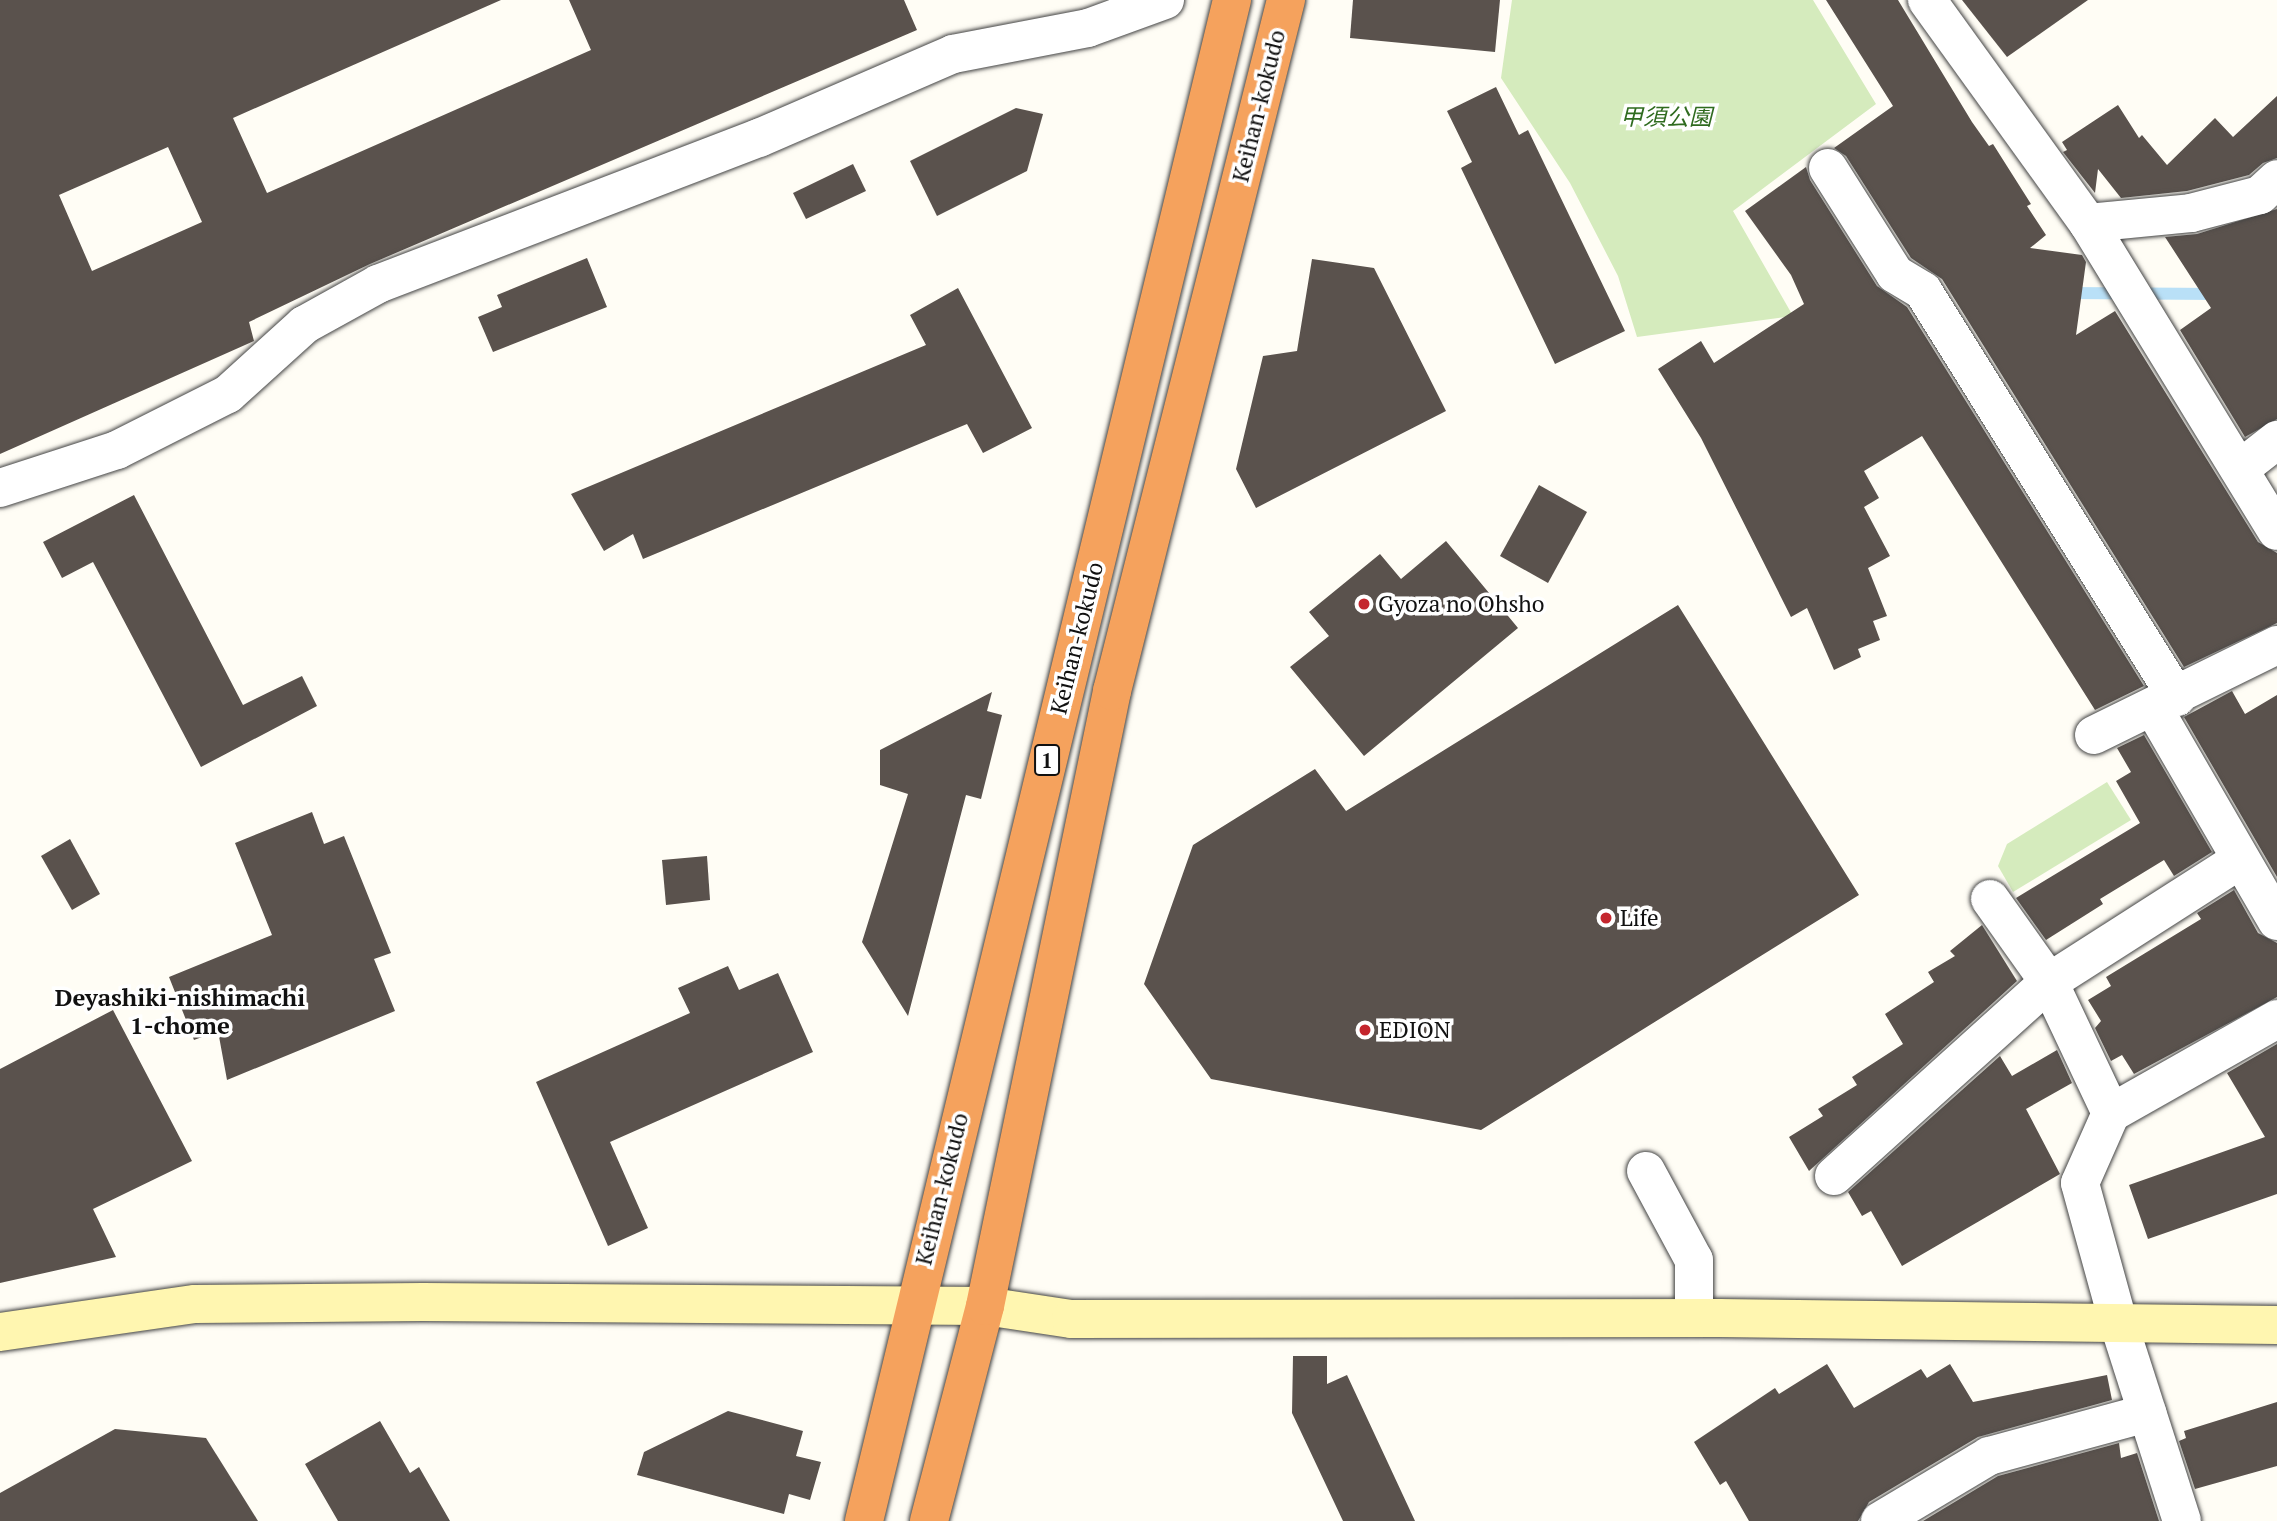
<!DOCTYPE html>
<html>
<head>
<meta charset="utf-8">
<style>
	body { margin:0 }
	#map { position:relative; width:2277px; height:1521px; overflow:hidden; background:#fffdf5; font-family:"PT Serif","Noto Sans JP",serif }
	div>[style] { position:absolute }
	.green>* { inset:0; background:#d5ebbd }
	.stream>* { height:12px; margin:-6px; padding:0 6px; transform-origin:6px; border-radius:6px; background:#b9e0f7 }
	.building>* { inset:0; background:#5a524d }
	.roads { filter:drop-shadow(0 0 2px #444) drop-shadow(0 0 2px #444) }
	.street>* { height:38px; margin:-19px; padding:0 19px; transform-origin:19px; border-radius:19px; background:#fff }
	.secondary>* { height:38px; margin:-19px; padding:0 19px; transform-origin:19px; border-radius:19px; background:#fff6b0 }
	.highway>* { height:38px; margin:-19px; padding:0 19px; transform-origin:19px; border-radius:19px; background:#f5a25d }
	.dots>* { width:19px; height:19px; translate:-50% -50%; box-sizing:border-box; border:4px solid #fff; border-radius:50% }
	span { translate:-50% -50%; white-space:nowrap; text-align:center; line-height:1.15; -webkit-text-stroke:7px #fff; paint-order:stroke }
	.shield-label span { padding:2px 5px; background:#fff; border:2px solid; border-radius:5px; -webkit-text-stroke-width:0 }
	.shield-label { font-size:21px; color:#111; font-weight:700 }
	.street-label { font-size:23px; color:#111 }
	.park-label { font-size:23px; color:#2f6b1f; font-style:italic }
	.poi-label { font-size:23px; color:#111 }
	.left { translate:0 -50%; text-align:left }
	.neighbourhood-label { font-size:24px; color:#111; font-weight:700 }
</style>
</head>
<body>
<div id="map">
	<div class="green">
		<i style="clip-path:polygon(1512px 0,1813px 0,1876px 104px,1733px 211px,1793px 316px,1637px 337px,1618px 276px,1570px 183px,1501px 78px)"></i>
		<i style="clip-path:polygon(2107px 782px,2131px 820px,2013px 892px,1998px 866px,2007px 844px)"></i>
	</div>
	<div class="stream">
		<i style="left:2066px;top:293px;width:153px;rotate:0.4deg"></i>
	</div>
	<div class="building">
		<i style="clip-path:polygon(evenodd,0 0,501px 0,233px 118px,267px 193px,591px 50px,569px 0,904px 0,917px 30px,370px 264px,249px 322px,254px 341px,0 454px,0 0,168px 147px,202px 222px,92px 271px,59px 195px,168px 147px)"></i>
		<i style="clip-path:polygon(1353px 0,1500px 0,1495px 52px,1350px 38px)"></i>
		<i style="clip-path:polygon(1826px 0,1898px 0,1972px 122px,1989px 146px,1993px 144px,2031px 204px,2027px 206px,2046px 235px,2030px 248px,2082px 255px,2086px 262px,2076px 335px,2115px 311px,2258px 542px,2277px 553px,2277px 623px,2184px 667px,1942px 279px,1911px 258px,1846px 156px,1834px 148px,1893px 106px)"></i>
		<i style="clip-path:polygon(1962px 0,2088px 0,2007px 57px)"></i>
		<i style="clip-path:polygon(1496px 87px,1519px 135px,1528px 130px,1625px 331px,1555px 364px,1461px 168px,1472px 162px,1447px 111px)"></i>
		<i style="clip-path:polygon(2277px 96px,2277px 158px,2263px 163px,2249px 175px,2187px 191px,2121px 198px,2098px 169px,2095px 193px,2063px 152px,2067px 150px,2062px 142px,2118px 105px,2139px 138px,2142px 135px,2167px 165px,2215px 118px,2233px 137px)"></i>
		<i style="clip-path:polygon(1016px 108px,1043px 114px,1027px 171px,937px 216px,910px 161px)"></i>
		<i style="clip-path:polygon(853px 164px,866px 191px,806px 219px,793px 193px)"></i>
		<i style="clip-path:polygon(1806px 167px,1810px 180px,1877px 286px,1907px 307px,2144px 686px,2095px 710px,1922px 436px,1864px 471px,1879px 498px,1864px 507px,1890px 556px,1868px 568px,1887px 616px,1873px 621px,1880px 640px,1858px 649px,1861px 657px,1834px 670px,1807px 608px,1791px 617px,1701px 438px,1658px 369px,1701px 341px,1714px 363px,1804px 304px,1791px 275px,1745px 211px)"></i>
		<i style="clip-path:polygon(2277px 209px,2277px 419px,2245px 437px,2180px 330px,2211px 308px,2165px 237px,2197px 234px)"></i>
		<i style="clip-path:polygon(587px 258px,607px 307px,493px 352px,478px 317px,502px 307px,497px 295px)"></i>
		<i style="clip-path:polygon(1312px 259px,1374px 268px,1446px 411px,1256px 508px,1236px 469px,1263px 356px,1297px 351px)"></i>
		<i style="clip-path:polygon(958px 288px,1032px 428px,983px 453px,967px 424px,643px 559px,633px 534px,604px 551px,571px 494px,926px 345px,910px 315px)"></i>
		<i style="clip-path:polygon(1539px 485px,1587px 512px,1548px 583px,1500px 556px)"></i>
		<i style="clip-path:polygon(134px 495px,243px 705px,302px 676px,317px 706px,201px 767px,93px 562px,62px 578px,43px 542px)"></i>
		<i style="clip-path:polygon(1446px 541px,1518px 628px,1364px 756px,1290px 667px,1329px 636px,1309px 612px,1380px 554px,1401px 579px)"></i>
		<i style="clip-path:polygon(1678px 605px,1859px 895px,1481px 1130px,1211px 1079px,1144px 984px,1193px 845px,1315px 769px,1346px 811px)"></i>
		<i style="clip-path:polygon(2232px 691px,2245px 714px,2277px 695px,2277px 877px,2184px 717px)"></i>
		<i style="clip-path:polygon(992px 692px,987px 711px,1002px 715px,981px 799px,966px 795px,908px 1016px,862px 942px,908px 794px,880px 785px,880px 750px)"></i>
		<i style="clip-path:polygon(2144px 735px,2212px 852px,2174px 876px,2164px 860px,2100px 899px,2103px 904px,2046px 940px,2016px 898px,2140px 823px,2116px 781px,2131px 772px,2117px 748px)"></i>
		<i style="clip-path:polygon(312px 812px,324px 844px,344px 836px,391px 953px,374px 959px,395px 1011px,227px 1080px,218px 1031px,194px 1040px,169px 977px,272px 935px,235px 843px)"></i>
		<i style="clip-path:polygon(70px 839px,100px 894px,72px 910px,41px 856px)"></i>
		<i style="clip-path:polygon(707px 856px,710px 900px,666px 905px,662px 860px)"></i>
		<i style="clip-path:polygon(2234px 890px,2258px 933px,2277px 943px,2277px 997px,2134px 1074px,2122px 1055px,2111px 1061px,2095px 1028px,2101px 1021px,2088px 1000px,2111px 986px,2106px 977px,2201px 919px,2197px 913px)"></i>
		<i style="clip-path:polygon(1982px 925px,2017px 981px,1809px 1171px,1789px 1137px,1823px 1116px,1818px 1109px,1857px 1085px,1852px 1077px,1903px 1044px,1885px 1014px,1934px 982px,1928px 972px,1955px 956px,1950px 951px)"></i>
		<i style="clip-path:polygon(728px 966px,739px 990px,778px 973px,813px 1052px,610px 1142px,648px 1228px,608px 1246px,536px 1082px,690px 1013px,678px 988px)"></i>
		<i style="clip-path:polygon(113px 1010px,192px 1161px,93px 1209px,116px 1257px,0 1283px,0 1069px)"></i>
		<i style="clip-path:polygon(2277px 1044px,2277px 1194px,2148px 1239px,2129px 1185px,2265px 1137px,2227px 1073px)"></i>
		<i style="clip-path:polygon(2057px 1050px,2072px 1083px,2026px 1109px,2060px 1174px,1902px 1266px,1871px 1211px,1862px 1216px,1848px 1192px,2000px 1056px,2012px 1076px)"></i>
		<i style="clip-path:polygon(1293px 1356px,1327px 1356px,1327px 1384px,1347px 1375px,1415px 1521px,1343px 1521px,1292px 1413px)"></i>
		<i style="clip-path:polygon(1827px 1364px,1854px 1408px,1921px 1369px,1927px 1378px,1950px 1364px,1973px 1402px,2107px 1375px,2112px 1400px,1978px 1437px,1869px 1502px,1858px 1521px,1749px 1521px,1726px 1481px,1720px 1485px,1694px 1442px,1775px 1388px,1779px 1394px)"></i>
		<i style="clip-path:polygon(2277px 1402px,2277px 1466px,2195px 1489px,2179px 1441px,2186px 1438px,2184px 1431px)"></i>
		<i style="clip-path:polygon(728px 1411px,803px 1431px,796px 1456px,821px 1462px,810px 1500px,789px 1494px,784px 1514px,637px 1475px,644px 1452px)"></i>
		<i style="clip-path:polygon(380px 1421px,410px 1473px,419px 1467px,450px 1521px,338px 1521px,305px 1464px)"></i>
		<i style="clip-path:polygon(115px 1429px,206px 1438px,258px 1521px,0 1521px,0 1493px)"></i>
		<i style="clip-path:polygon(2119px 1443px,2121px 1458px,2137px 1453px,2159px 1521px,1923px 1521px,1998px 1476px)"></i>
	</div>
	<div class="roads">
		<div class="street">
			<i style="left:1927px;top:0;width:275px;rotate:54.2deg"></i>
			<i style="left:2088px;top:223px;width:361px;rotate:58.5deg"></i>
			<i style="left:1828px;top:168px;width:125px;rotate:57.7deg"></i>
			<i style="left:1895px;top:274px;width:33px;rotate:31deg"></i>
			<i style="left:1923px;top:291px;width:479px;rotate:58deg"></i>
			<i style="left:2088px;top:223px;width:103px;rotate:-5.5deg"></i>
			<i style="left:2191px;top:213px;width:71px;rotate:-14.6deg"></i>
			<i style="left:2260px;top:195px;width:23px;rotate:-43deg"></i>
			<i style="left:2241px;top:468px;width:46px;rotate:-37.9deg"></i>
			<i style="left:0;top:488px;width:123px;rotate:-18deg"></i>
			<i style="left:117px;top:450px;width:124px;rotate:-26.8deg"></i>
			<i style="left:228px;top:394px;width:103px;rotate:-42.2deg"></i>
			<i style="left:304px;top:325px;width:85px;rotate:-29deg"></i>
			<i style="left:378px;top:284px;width:408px;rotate:-21deg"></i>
			<i style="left:759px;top:138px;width:211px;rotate:-23.4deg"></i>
			<i style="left:953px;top:54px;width:137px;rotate:-10.9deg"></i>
			<i style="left:1088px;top:28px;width:82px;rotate:-20deg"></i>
			<i style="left:2154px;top:709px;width:245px;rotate:59.9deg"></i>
			<i style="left:2094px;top:735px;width:204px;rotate:-26.2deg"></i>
			<i style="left:1990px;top:899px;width:102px;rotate:54.6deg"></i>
			<i style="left:2049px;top:982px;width:145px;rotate:64.7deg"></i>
			<i style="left:1646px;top:1171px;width:101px;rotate:61.7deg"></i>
			<i style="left:1694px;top:1260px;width:58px;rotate:90deg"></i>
			<i style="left:1834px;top:1176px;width:290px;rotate:-42.1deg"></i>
			<i style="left:2049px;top:982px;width:227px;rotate:-32.6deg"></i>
			<i style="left:1880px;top:1521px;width:127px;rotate:-30.8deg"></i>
			<i style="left:1989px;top:1456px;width:164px;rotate:-15.2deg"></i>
			<i style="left:2182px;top:1521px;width:206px;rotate:-107.8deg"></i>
			<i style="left:2119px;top:1325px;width:147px;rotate:-105.4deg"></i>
			<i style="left:2080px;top:1183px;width:77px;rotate:-66.1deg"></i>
			<i style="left:2111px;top:1113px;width:191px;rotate:-29.5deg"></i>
		</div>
		<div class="secondary">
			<i style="left:0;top:1332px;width:197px;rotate:-8.2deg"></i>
			<i style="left:195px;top:1304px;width:228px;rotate:-0.5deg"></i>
			<i style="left:423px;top:1302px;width:562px;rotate:0.41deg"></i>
			<i style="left:985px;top:1306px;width:87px;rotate:8.6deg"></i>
			<i style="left:1071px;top:1319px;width:648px;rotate:-0.09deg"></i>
			<i style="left:1719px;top:1318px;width:558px;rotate:0.72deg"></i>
		</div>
		<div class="highway">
			<i style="left:864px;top:1521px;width:1565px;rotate:-76.4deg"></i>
			<i style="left:929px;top:1521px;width:222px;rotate:-75.4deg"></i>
			<i style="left:985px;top:1306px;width:628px;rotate:-78.33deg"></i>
			<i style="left:1112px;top:691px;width:713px;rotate:-75.87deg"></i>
		</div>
	</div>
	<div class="dots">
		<i style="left:1364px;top:604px;background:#c4262e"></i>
		<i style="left:1606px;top:918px;background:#c4262e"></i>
		<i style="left:1365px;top:1030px;background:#c4262e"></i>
	</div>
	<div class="shield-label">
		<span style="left:1047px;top:760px">1</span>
	</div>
	<div class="street-label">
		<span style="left:1259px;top:106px;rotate:-76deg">Keihan-kokudo</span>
		<span style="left:1077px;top:638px;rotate:-76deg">Keihan-kokudo</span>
		<span style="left:942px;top:1189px;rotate:-76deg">Keihan-kokudo</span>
	</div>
	<div class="park-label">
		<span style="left:1666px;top:117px">甲須公園</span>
	</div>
	<div class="poi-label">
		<span class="left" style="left:1378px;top:604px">Gyoza no Ohsho</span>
		<span class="left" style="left:1620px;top:918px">Life</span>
		<span class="left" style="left:1379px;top:1030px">EDION</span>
	</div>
	<div class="neighbourhood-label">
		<span style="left:180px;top:1012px">Deyashiki-nishimachi<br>1-chome</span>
	</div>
</div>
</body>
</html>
